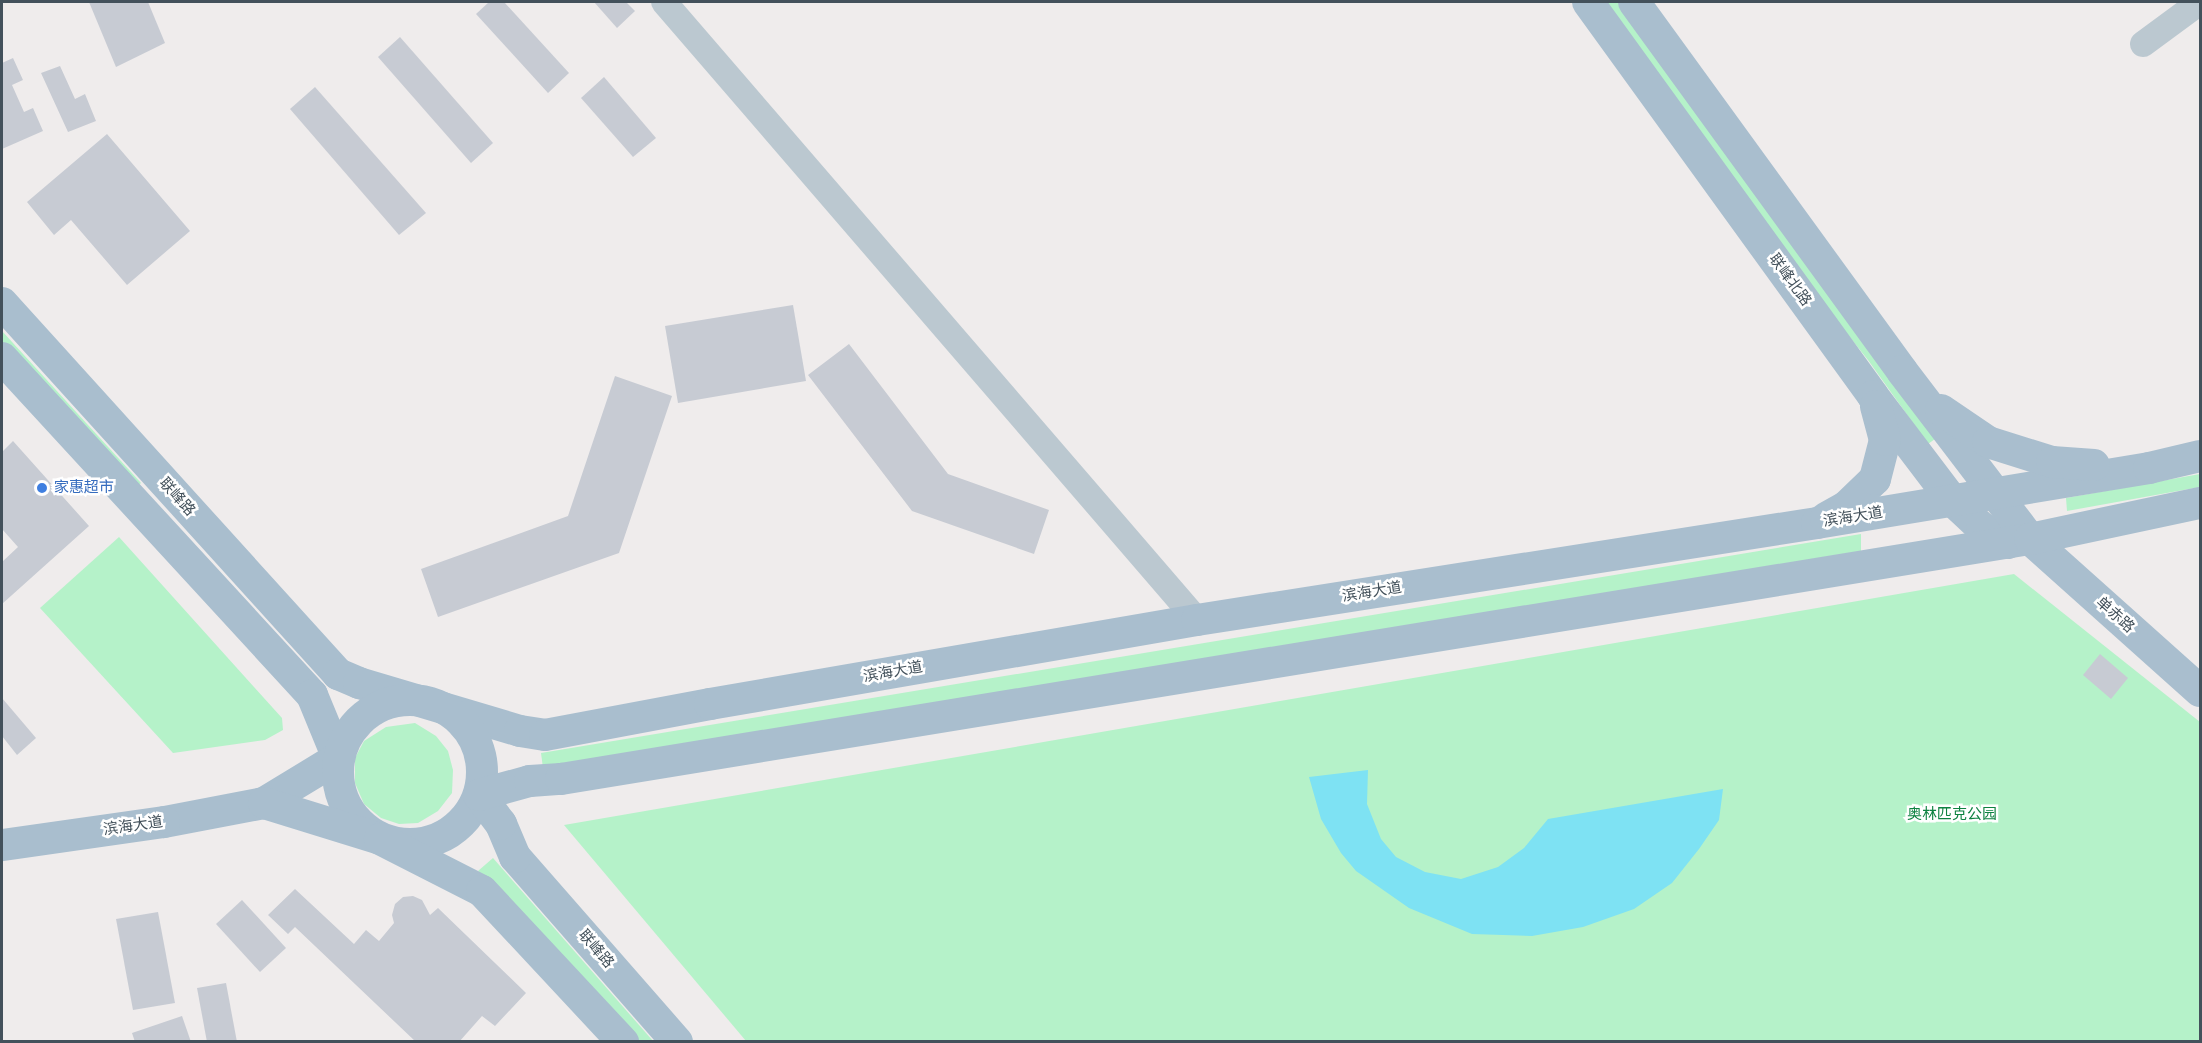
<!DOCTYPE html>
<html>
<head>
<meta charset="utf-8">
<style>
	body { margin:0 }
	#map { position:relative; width:2202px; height:1043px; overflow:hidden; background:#efecec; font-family:Raleway,"Noto Sans SC",sans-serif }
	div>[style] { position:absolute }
	.green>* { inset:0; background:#b5f2c9 }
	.water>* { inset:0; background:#7ee2f3 }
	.building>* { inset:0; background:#c7cbd3 }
	.minor>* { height:26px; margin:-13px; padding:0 13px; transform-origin:13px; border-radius:13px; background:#bbc8d0 }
	.major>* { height:32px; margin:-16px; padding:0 16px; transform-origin:16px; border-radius:16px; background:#a9bece }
	.major>.ring { margin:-16px; padding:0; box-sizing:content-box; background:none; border:32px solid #a9bece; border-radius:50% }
	.dots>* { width:16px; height:16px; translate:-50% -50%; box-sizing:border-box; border:3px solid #fff; border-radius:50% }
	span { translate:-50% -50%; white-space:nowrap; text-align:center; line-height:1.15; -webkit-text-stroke:5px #fff; paint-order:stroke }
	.street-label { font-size:15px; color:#43515b }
	.shop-label { font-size:15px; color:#366cbe }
	.left { translate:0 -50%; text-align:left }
	.park-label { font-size:15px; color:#0e8241 }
	.frame { position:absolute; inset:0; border:3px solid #43515b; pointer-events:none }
</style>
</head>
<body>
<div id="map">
	<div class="green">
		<i style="clip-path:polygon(1602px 2px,1621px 2px,1935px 439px,1928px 444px,1868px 360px,1795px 268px)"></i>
		<i style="clip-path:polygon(2px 331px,141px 483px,134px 489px,2px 344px)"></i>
		<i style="clip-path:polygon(2200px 474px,2200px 487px,2067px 511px,2066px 498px)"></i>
		<i style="clip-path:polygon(1861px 534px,1861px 551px,543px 768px,541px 753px)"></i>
		<i style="clip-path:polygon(119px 537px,282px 718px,283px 730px,265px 740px,173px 753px,40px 608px)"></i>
		<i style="clip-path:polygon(2014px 574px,2200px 722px,2200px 1041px,746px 1041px,564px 825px)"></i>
		<i style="clip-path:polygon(415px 723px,436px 736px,448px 751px,453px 770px,452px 793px,438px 811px,418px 823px,399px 824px,381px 818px,364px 804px,355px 783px,355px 758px,364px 741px,386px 727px)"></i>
		<i style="clip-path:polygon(493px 858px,653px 1041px,637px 1041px,478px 871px)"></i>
	</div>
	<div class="water">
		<i style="clip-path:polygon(1368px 770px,1367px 804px,1381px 839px,1396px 857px,1425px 872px,1461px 879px,1498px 867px,1524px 848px,1548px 819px,1723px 789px,1719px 820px,1699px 849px,1672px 883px,1634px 909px,1583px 927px,1532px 936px,1472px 934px,1409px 908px,1356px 871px,1341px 853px,1321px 819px,1309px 777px)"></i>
	</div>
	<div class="building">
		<i style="clip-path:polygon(89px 2px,148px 2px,165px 43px,116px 67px)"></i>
		<i style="clip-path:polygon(489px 2px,504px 2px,569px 73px,548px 93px,476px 14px)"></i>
		<i style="clip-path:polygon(594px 2px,626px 2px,635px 11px,617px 28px)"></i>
		<i style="clip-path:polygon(400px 37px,493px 143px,471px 163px,378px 57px)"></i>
		<i style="clip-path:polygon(13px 58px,23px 80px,12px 85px,24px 112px,33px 108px,43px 131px,2px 149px,2px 63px)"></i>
		<i style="clip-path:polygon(60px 66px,75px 99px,85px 94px,96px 121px,68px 132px,41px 73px)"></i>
		<i style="clip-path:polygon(604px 77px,656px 138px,633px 157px,581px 98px)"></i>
		<i style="clip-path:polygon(315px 87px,426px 213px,399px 235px,290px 109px)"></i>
		<i style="clip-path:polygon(107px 134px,190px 231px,127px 285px,71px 220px,54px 235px,27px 202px)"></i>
		<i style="clip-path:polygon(793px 305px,806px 381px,678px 403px,665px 326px)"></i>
		<i style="clip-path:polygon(849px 344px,948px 474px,1049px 510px,1034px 554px,912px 511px,808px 375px)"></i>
		<i style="clip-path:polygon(615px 376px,672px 396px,619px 553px,438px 617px,421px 569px,568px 516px)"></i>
		<i style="clip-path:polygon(13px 441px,89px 526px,2px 604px,2px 562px,18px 547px,2px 529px,2px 452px)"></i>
		<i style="clip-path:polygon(2100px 654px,2128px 678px,2111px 699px,2083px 675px)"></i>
		<i style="clip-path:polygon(2px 698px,36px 738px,17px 755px,2px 736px)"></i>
		<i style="clip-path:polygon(295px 889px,354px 944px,366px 930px,379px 941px,394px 923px,392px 915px,395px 904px,403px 897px,413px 896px,422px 900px,430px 915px,438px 908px,526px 993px,495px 1026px,482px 1016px,459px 1042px,416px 1042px,295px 927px,288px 934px,268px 915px)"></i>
		<i style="clip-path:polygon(242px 900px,286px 948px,260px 972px,216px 924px)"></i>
		<i style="clip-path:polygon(158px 912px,175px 1003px,133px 1010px,116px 919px)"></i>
		<i style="clip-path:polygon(226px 983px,237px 1042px,207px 1042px,197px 988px)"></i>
		<i style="clip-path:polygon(182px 1016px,191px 1042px,135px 1042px,132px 1033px)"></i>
	</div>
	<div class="minor">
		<i style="left:664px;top:2px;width:816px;rotate:49.22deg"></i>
		<i style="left:2143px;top:44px;width:71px;rotate:-36.4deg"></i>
	</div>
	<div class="major">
		<i style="left:1588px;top:2px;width:486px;rotate:54.1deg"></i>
		<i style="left:1873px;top:396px;width:131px;rotate:52.8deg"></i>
		<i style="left:1952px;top:500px;width:41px;rotate:43deg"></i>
		<i style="left:1982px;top:528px;width:30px;rotate:30deg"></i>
		<i style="left:1634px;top:2px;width:456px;rotate:54deg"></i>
		<i style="left:1902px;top:371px;width:211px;rotate:52.7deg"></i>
		<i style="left:2030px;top:539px;width:228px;rotate:41.8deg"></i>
		<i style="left:2px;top:303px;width:501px;rotate:47.83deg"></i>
		<i style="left:338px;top:674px;width:23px;rotate:23deg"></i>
		<i style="left:359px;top:683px;width:168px;rotate:16.6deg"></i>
		<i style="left:520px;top:731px;width:25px;rotate:9deg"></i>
		<i style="left:545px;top:735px;width:168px;rotate:-10.6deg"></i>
		<i style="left:710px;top:704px;width:494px;rotate:-9.8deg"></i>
		<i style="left:1197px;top:620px;width:628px;rotate:-8.89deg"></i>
		<i style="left:1817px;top:523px;width:337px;rotate:-9.4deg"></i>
		<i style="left:2149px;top:468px;width:52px;rotate:-13.2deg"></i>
		<i style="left:2px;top:358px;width:458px;rotate:47.4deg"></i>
		<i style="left:312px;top:695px;width:68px;rotate:67.6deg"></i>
		<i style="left:338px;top:758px;width:87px;rotate:148.7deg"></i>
		<i style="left:264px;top:803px;width:102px;rotate:169.2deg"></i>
		<i style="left:164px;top:822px;width:164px;rotate:171.9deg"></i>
		<i style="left:1941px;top:410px;width:57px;rotate:34.2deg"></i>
		<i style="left:1988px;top:442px;width:67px;rotate:17.4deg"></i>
		<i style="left:2052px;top:462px;width:42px;rotate:4.1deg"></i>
		<i style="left:1826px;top:518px;width:23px;rotate:-29deg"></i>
		<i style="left:1846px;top:507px;width:40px;rotate:-44deg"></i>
		<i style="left:1875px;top:479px;width:40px;rotate:-75.6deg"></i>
		<i style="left:1885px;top:440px;width:35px;rotate:-105deg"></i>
		<i class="ring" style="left:338px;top:700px;width:112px;height:112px"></i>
		<i style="left:264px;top:803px;width:121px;rotate:17.2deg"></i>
		<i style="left:380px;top:839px;width:114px;rotate:27deg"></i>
		<i style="left:482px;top:891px;width:207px;rotate:47deg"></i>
		<i style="left:677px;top:1042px;width:246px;rotate:-131.2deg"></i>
		<i style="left:515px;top:857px;width:36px;rotate:-113deg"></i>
		<i style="left:501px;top:824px;width:36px;rotate:-127deg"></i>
		<i style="left:479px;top:795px;width:53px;rotate:-15.4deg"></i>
		<i style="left:530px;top:781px;width:31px;rotate:-4deg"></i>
		<i style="left:561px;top:779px;width:1488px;rotate:-9.28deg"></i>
		<i style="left:2030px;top:539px;width:174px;rotate:-12deg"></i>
	</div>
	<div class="dots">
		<i style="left:42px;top:488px;background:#3f7fe0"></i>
	</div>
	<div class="street-label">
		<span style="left:1790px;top:280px;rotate:54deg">联峰北路</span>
		<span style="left:177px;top:497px;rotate:48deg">联峰路</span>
		<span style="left:1853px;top:517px;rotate:-9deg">滨海大道</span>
		<span style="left:1372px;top:592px;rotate:-9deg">滨海大道</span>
		<span style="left:2115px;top:615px;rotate:42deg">单赤路</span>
		<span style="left:893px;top:672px;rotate:-10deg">滨海大道</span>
		<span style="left:133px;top:826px;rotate:-8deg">滨海大道</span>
		<span style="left:596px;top:949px;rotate:49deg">联峰路</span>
	</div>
	<div class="shop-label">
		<span class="left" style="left:54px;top:488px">家惠超市</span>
	</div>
	<div class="park-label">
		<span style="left:1952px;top:815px">奥林匹克公园</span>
	</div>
	<div class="frame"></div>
</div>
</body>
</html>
